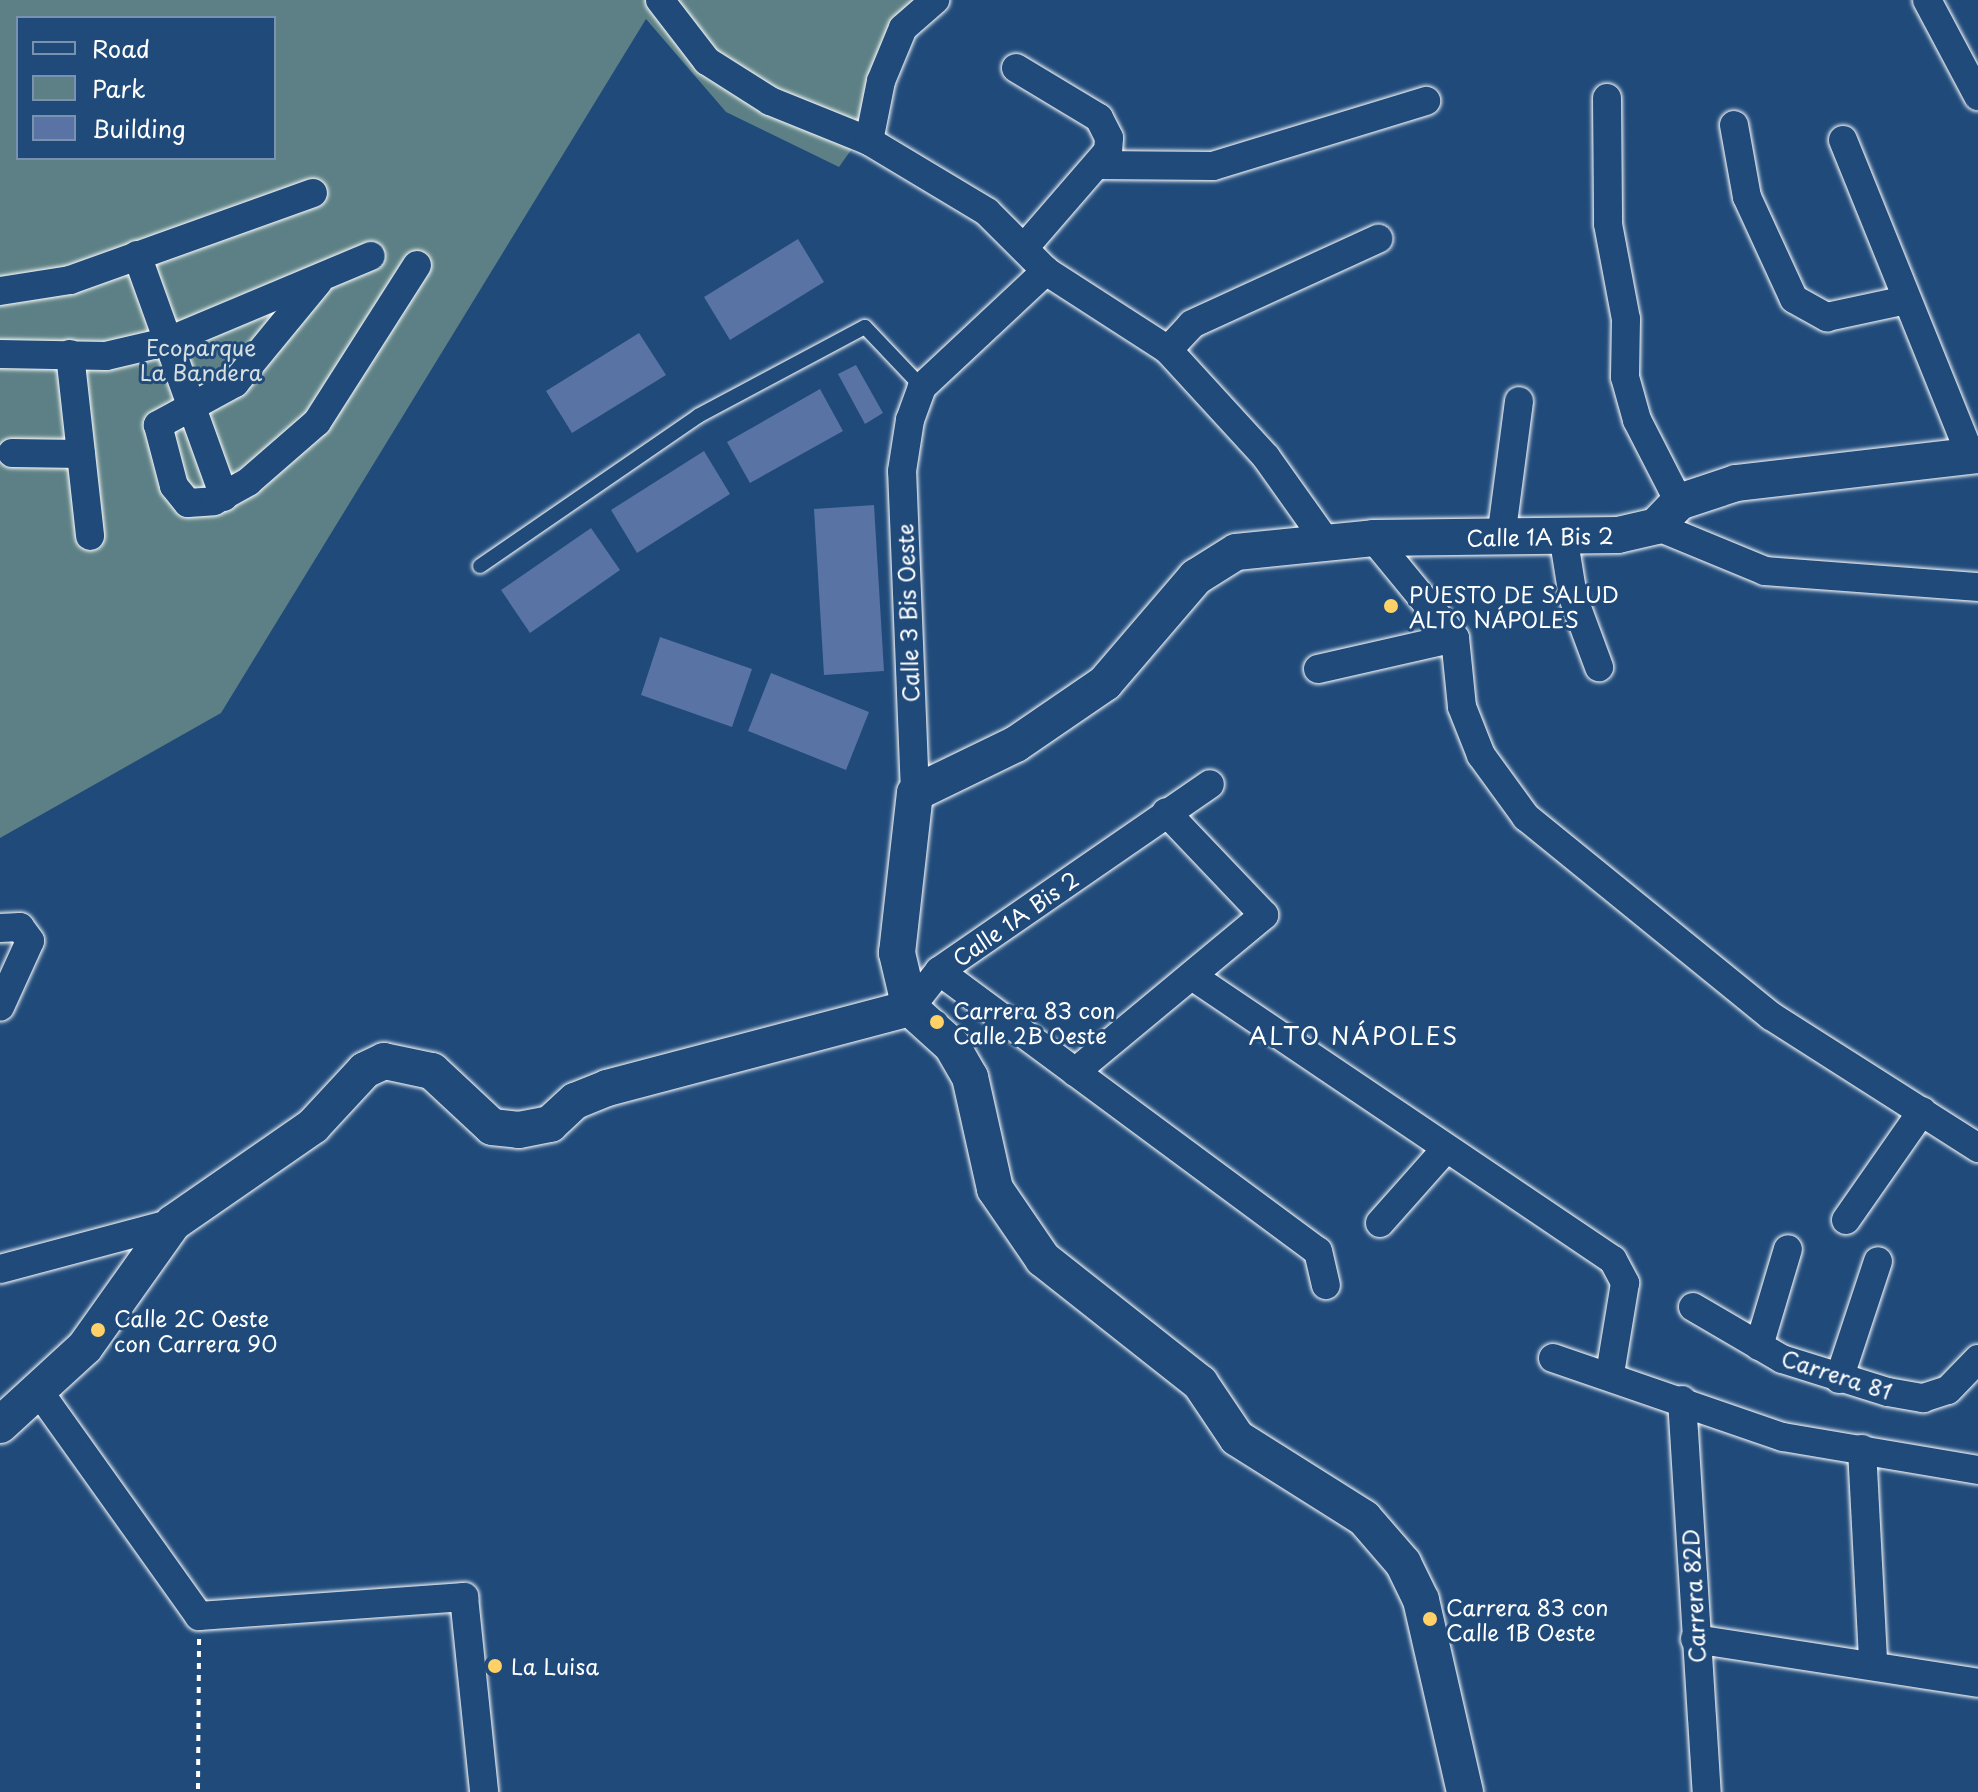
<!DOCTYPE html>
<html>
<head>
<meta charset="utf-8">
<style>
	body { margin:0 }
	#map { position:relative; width:1978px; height:1792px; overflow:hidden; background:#1f4a7a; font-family:"Playpen Sans",sans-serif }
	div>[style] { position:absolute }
	.green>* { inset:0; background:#5c8085 }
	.building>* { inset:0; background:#5973a4 }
	.path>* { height:4px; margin-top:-2px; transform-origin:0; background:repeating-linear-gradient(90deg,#fff 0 6px,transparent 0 12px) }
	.roads { filter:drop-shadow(0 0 2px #fff) drop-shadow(0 0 2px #fff) }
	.service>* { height:14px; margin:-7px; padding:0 7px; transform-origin:7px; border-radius:7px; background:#1f4a7a }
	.minor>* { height:28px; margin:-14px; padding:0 14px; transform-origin:14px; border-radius:14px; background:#1f4a7a }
	.tertiary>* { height:36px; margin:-18px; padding:0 18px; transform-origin:18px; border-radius:18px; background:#1f4a7a }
	.dots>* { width:22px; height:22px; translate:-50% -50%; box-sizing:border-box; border:4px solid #1f4a7a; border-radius:50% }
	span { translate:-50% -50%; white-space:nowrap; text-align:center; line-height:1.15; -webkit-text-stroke:6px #1f4a7a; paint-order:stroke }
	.park-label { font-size:22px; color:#d6dfe0 }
	.street-label { font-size:22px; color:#fff }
	.poi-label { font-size:22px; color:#fff }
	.left { translate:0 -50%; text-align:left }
	.neighbourhood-label { font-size:24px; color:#fff; letter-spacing:2px }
	.legend { position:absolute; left:16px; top:16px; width:260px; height:144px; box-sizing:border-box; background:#1f4a7a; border:2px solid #7992af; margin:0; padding:10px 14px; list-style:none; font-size:24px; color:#fff }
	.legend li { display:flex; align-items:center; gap:16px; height:40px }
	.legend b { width:40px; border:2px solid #7992af }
</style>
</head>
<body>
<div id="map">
	<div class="green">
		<i style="clip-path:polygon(evenodd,0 0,942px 0,924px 14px,873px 119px,839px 167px,726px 112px,646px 19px,221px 713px,0 838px,0 0,18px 18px,274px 18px,274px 158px,18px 158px,18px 18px)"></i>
	</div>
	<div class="building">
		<i style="clip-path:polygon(798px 239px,824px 282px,730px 340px,704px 297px)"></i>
		<i style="clip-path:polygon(639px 333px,666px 375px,572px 433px,546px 391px)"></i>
		<i style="clip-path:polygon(856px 365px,883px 413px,865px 424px,838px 374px)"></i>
		<i style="clip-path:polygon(820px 389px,843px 431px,750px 483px,727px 442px)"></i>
		<i style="clip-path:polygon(704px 451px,730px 494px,637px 553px,611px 510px)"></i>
		<i style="clip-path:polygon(874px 505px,884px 671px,824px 675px,814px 509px)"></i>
		<i style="clip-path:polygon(591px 528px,620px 570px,530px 633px,501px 590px)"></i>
		<i style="clip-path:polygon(660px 637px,752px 669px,732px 727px,641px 695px)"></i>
		<i style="clip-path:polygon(771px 673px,869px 712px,846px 770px,748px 731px)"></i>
	</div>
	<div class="path">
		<i style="left:198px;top:1789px;width:150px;rotate:-89.6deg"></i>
	</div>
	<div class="roads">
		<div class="service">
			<i style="left:480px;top:566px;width:265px;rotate:-34.5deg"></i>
			<i style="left:698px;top:416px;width:189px;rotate:-28.1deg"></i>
			<i style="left:865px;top:327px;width:83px;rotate:46.5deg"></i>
		</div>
		<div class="minor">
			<i style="left:660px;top:0;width:77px;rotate:52.4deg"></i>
			<i style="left:707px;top:61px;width:75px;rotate:32.4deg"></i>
			<i style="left:770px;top:101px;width:107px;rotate:22deg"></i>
			<i style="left:869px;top:141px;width:138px;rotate:31deg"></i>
			<i style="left:987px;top:212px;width:83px;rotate:45deg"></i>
			<i style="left:1046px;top:271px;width:145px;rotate:32.9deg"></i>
			<i style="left:1168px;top:350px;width:145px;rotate:47.5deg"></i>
			<i style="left:1266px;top:457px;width:102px;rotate:54.6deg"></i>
			<i style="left:1927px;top:0;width:109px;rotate:62deg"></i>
			<i style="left:1016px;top:68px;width:97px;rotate:31.1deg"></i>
			<i style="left:1099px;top:118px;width:22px;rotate:63deg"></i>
			<i style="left:1109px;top:138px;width:13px;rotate:94deg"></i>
			<i style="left:1108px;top:151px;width:128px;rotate:130.9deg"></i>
			<i style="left:1607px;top:98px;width:126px;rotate:89.5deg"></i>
			<i style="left:1608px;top:224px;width:97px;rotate:79.3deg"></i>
			<i style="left:1626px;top:319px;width:58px;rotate:91deg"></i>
			<i style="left:1625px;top:377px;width:45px;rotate:74.4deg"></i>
			<i style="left:1637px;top:420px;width:92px;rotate:62.9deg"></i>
			<i style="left:1734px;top:125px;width:73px;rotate:79.8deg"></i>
			<i style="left:1747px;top:197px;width:112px;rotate:65.3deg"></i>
			<i style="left:1794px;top:299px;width:38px;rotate:29deg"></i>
			<i style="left:1827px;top:317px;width:81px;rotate:-12.1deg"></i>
			<i style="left:1843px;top:140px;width:342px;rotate:68deg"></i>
			<i style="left:869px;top:141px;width:61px;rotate:-78.7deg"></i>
			<i style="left:881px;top:81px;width:57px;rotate:-67.5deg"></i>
			<i style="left:903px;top:28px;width:43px;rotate:-41.2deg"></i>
			<i style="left:1097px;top:165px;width:116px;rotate:0.5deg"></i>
			<i style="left:1213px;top:166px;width:223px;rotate:-17deg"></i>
			<i style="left:137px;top:255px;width:257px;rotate:70.2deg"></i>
			<i style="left:318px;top:282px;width:131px;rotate:129.4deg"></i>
			<i style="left:235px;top:383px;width:88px;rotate:151.4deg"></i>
			<i style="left:158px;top:425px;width:63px;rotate:75.3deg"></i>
			<i style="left:174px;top:486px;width:22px;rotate:51deg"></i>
			<i style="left:188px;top:503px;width:26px;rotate:-4deg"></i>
			<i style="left:214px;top:501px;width:39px;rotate:-29deg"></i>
			<i style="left:248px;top:482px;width:91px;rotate:-41deg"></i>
			<i style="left:317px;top:422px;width:186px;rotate:-57.5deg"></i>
			<i style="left:0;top:291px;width:71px;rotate:-8.9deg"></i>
			<i style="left:70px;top:280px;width:258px;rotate:-19.7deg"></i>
			<i style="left:1168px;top:350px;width:35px;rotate:-47deg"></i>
			<i style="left:1192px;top:324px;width:205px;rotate:-24.6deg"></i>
			<i style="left:0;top:354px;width:106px;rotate:1.1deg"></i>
			<i style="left:106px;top:356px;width:62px;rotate:-13.1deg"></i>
			<i style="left:166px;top:342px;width:222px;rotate:-22.8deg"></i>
			<i style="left:70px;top:354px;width:183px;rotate:83.7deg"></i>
			<i style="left:12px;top:453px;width:69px;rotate:0.8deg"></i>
			<i style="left:1656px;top:526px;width:118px;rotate:22.4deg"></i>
			<i style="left:1765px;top:571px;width:214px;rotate:4.3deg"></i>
			<i style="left:1563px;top:535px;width:63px;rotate:80.8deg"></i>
			<i style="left:1573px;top:597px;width:75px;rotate:69.6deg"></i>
			<i style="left:1373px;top:538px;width:129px;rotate:50.6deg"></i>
			<i style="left:1455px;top:638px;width:69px;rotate:84.2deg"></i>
			<i style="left:1462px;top:707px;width:52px;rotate:68.4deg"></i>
			<i style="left:1481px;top:755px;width:77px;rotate:54deg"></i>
			<i style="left:1526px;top:817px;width:316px;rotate:39.1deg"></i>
			<i style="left:1771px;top:1016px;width:246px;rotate:32.5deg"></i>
			<i style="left:1501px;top:538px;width:138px;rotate:-82.5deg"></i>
			<i style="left:1318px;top:669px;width:140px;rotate:-12.8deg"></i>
			<i style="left:915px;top:793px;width:322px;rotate:-92.3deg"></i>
			<i style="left:902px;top:471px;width:52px;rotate:-81.1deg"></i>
			<i style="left:910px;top:420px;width:35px;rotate:-70deg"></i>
			<i style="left:922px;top:387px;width:170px;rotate:-43.1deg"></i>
			<i style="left:0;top:928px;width:20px;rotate:-3deg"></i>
			<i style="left:20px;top:927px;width:17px;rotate:54deg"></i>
			<i style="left:30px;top:941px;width:72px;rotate:114.4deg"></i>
			<i style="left:939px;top:971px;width:471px;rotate:36.5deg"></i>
			<i style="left:1318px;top:1251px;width:35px;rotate:77deg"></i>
			<i style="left:1195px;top:978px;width:504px;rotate:34.01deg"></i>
			<i style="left:1613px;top:1260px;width:26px;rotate:62deg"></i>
			<i style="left:1625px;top:1283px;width:92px;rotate:99.4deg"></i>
			<i style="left:910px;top:1008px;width:47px;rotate:-51.9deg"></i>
			<i style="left:939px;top:971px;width:329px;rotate:-34.6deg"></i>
			<i style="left:1075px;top:1072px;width:246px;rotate:-39.7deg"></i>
			<i style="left:1264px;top:915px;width:142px;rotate:-133.6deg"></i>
			<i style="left:1846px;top:1220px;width:133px;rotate:-55.1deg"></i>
			<i style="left:1380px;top:1223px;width:95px;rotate:-48.4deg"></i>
			<i style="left:0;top:1269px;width:179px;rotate:-14.9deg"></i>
			<i style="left:1693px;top:1307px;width:103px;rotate:30.3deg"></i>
			<i style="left:1782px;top:1359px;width:111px;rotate:17.3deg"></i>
			<i style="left:1888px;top:1392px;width:36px;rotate:10deg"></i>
			<i style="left:1923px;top:1398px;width:26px;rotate:-18deg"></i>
			<i style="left:1948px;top:1390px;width:43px;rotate:-45.9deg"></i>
			<i style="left:1759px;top:1346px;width:101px;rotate:-73.4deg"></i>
			<i style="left:1553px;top:1358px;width:243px;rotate:19deg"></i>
			<i style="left:1783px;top:1437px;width:198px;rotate:9.6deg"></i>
			<i style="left:1839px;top:1379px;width:124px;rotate:-71.7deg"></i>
			<i style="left:40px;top:1393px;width:274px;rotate:54.5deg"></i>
			<i style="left:199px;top:1616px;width:266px;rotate:-4.1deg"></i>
			<i style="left:464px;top:1597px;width:196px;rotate:84.1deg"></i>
			<i style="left:1682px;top:1400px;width:393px;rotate:86.4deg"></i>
			<i style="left:1862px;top:1449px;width:213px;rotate:87deg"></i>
			<i style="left:1695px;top:1639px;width:286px;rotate:8.8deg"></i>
		</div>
		<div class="tertiary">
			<i style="left:910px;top:1008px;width:57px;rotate:-103.3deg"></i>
			<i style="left:897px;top:953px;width:161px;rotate:-83.6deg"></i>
			<i style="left:915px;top:793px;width:112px;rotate:-25.9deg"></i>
			<i style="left:1016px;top:744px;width:108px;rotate:-34.4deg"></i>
			<i style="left:1105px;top:683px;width:140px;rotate:-49.4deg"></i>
			<i style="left:1196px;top:577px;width:47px;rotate:-32deg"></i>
			<i style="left:1236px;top:552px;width:138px;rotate:-5.8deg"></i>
			<i style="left:1373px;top:538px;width:245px;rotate:-0.7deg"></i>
			<i style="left:1618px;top:535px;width:39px;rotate:-13deg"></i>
			<i style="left:1656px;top:526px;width:33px;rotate:-46deg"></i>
			<i style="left:1679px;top:502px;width:60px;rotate:-18.4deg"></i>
			<i style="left:1736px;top:483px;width:244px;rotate:-6.6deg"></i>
			<i style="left:0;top:1425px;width:115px;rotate:-42.5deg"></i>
			<i style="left:85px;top:1347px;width:152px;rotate:-54.6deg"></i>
			<i style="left:173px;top:1223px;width:170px;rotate:-34.7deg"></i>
			<i style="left:313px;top:1126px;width:76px;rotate:-47.1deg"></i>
			<i style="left:365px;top:1070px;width:21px;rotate:-25deg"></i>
			<i style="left:384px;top:1061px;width:49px;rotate:11.8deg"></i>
			<i style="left:432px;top:1071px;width:82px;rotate:43deg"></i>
			<i style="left:492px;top:1127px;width:27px;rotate:6deg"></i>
			<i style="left:519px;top:1130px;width:32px;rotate:-11deg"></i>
			<i style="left:550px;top:1124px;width:34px;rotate:-43deg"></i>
			<i style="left:575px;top:1101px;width:35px;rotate:-22deg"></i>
			<i style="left:607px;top:1088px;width:313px;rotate:-14.8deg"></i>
			<i style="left:910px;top:1008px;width:57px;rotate:42.1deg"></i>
			<i style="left:952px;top:1046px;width:36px;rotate:60deg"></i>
			<i style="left:970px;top:1077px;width:115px;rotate:77.4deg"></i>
			<i style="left:995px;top:1189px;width:85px;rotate:55.6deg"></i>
			<i style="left:1043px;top:1259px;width:200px;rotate:38.3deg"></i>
			<i style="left:1200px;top:1383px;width:66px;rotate:56.1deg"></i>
			<i style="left:1237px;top:1438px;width:150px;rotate:32.2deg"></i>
			<i style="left:1364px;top:1518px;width:60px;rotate:49.1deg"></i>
			<i style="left:1403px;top:1563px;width:41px;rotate:64.1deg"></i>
			<i style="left:1421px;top:1600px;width:197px;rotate:77.1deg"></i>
		</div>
	</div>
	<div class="dots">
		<i style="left:1391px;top:606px;background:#ffd166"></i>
		<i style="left:937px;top:1022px;background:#ffd166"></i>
		<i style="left:98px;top:1330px;background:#ffd166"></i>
		<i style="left:1430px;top:1619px;background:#ffd166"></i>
		<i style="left:495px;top:1666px;background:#ffd166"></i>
	</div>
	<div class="park-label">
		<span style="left:201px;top:359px">Ecoparque<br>La Bandera</span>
	</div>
	<div class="street-label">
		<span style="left:1540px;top:536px;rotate:-1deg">Calle 1A Bis 2</span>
		<span style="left:907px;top:613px;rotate:-92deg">Calle 3 Bis Oeste</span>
		<span style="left:1015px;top:918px;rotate:-35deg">Calle 1A Bis 2</span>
		<span style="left:1837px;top:1374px;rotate:18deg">Carrera 81</span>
		<span style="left:1693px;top:1596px;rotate:-93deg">Carrera 82D</span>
	</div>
	<div class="poi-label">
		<span class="left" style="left:1409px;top:606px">PUESTO DE SALUD<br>ALTO NÁPOLES</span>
		<span class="left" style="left:953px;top:1022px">Carrera 83 con<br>Calle 2B Oeste</span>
		<span class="left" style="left:114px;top:1330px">Calle 2C Oeste<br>con Carrera 90</span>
		<span class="left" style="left:1446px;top:1619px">Carrera 83 con<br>Calle 1B Oeste</span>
		<span class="left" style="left:511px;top:1666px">La Luisa</span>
	</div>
	<div class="neighbourhood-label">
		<span style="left:1354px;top:1036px">ALTO NÁPOLES</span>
	</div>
	<ul class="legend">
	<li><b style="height:10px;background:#1f4a7a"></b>Road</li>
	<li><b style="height:22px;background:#5c8085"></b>Park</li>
	<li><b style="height:22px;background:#5973a4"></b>Building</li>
	</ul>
</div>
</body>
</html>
